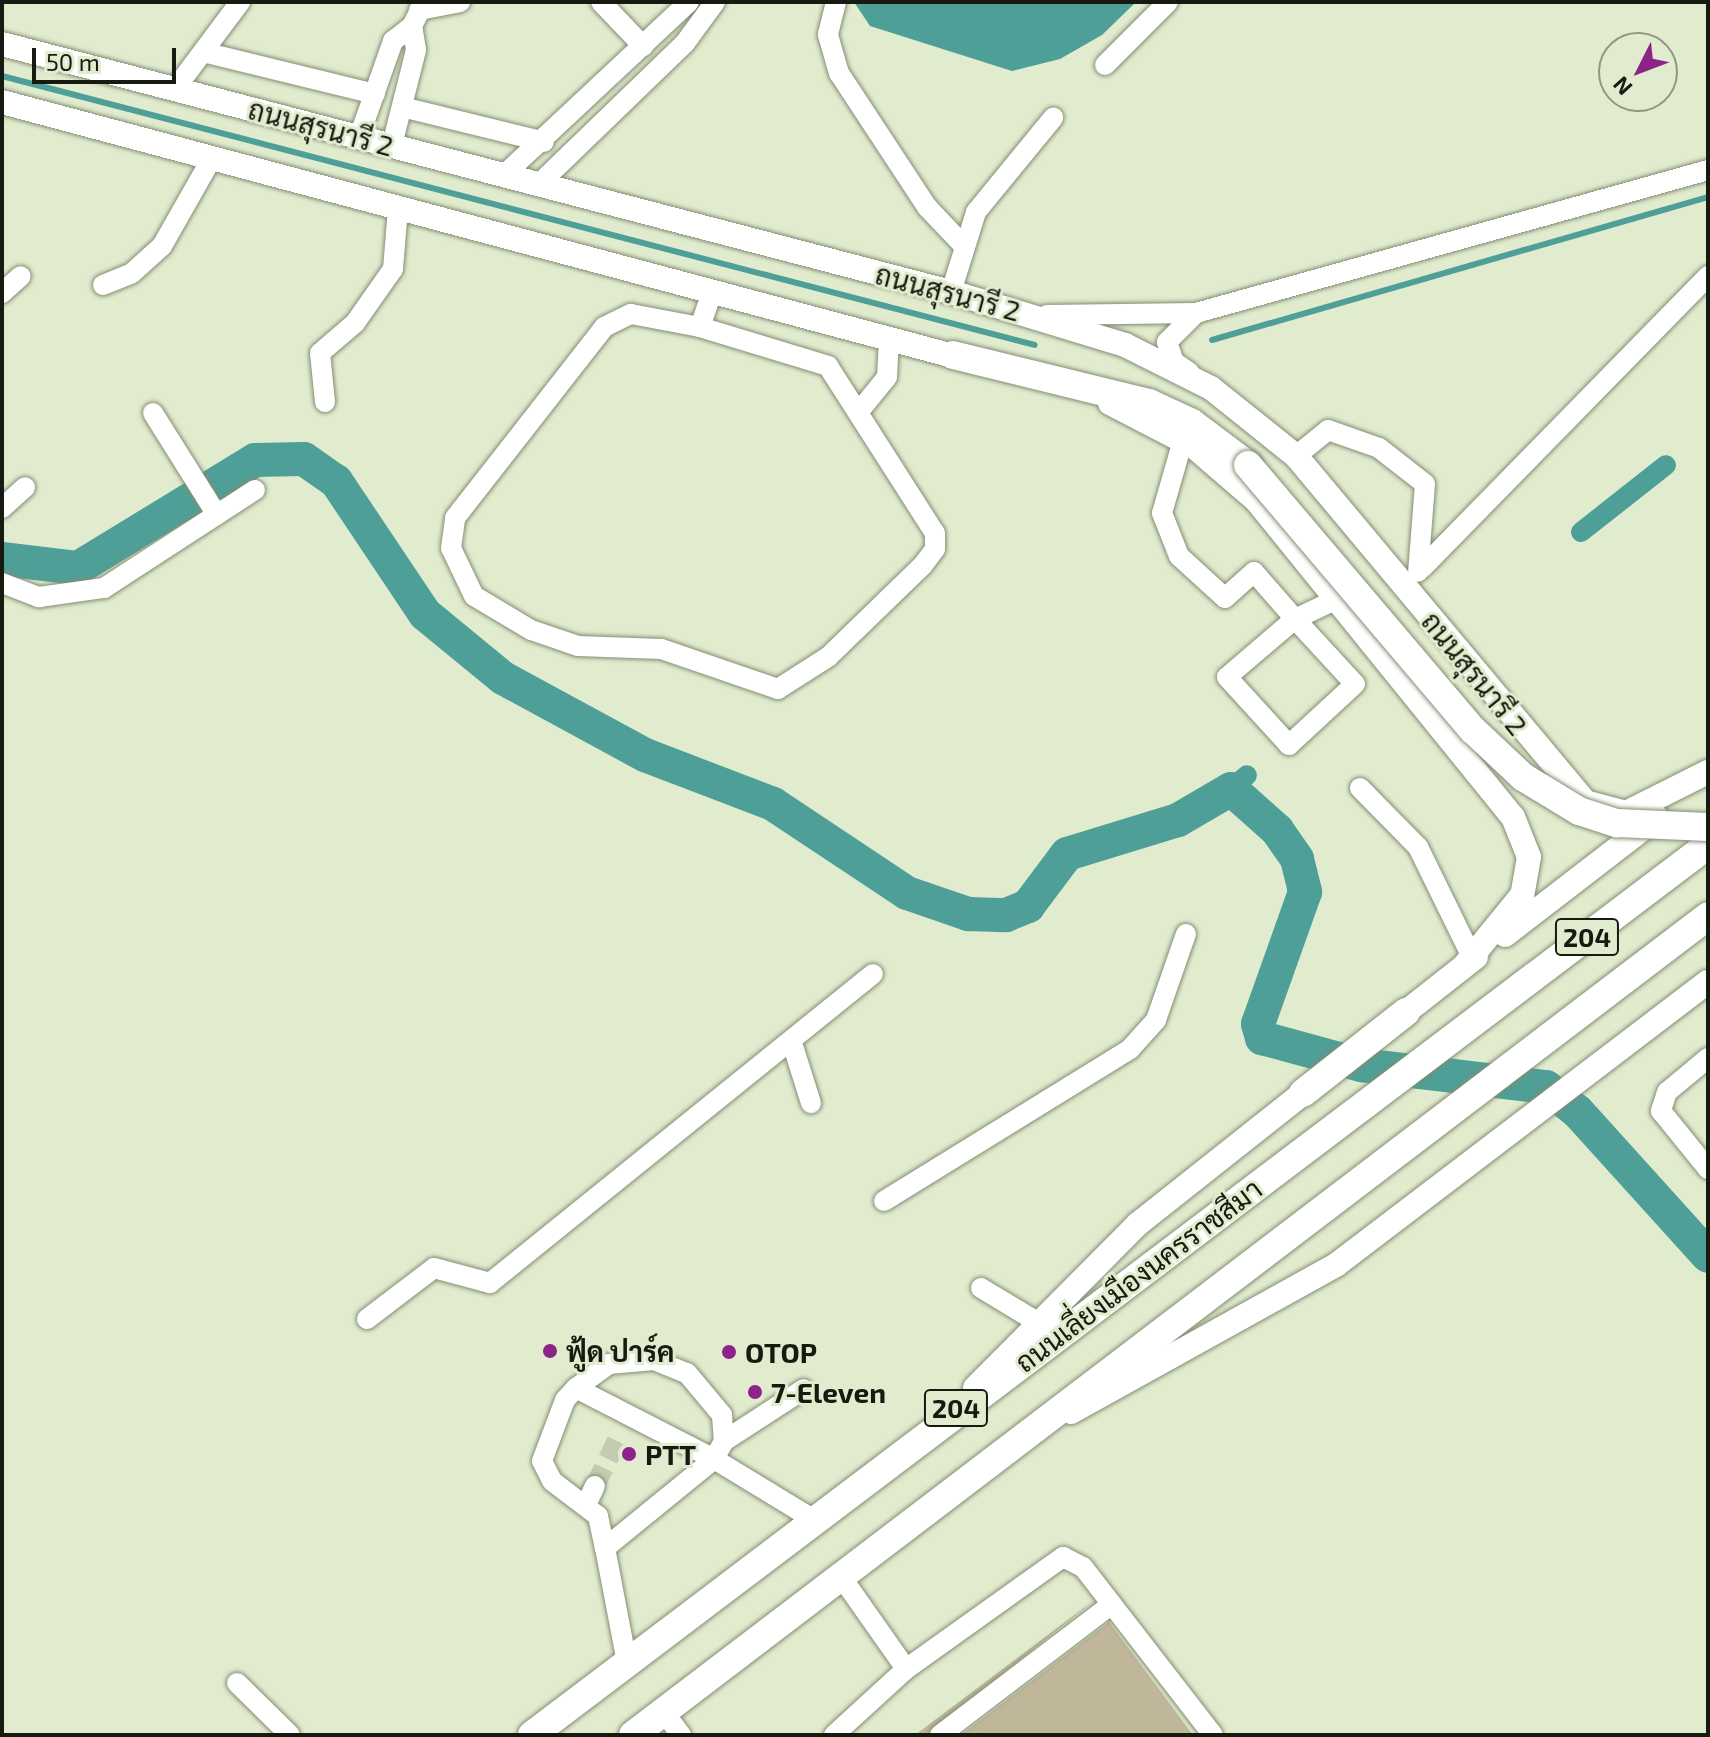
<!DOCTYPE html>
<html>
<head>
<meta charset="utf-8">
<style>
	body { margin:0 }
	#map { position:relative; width:1710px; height:1737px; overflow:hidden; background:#e1eccf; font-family:"Exo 2",Sarabun,sans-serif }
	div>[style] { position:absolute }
	.water>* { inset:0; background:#4e9f97 }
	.stream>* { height:6px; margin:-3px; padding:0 3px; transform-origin:3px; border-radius:3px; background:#4e9f97 }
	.canal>* { height:20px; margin:-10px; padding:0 10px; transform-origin:10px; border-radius:10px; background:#4e9f97 }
	.river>* { height:34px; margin:-17px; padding:0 17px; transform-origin:17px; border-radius:17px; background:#4e9f97 }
	.building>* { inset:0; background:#c0b79b }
	.minor-tunnel>* { height:20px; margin-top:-10px; transform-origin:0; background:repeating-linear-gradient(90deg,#c3ccb2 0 20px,transparent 0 30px) }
	.roads { filter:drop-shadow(0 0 2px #838d73) drop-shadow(0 0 2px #838d73) }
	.minor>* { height:20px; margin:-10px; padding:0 10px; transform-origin:10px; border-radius:10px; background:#fff }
	.major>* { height:24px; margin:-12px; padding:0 12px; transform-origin:12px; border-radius:12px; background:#fff }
	.highway>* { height:28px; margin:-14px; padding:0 14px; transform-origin:14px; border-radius:14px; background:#fff }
	.bridges { filter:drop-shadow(0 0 2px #838d73) drop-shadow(0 0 2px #838d73) }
	.highway-bridge>* { height:28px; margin:-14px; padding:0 14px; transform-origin:14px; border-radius:14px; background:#fff }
	.dots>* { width:22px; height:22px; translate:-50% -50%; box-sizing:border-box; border:4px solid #e1eccf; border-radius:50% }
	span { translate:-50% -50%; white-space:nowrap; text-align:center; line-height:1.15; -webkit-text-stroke:6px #e1eccf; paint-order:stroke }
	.shield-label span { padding:2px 6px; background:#e1eccf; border:2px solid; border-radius:6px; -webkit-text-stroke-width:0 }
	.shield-label { font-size:26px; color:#161a10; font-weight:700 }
	.street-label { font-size:28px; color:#161a10 }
	.poi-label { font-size:28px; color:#161a10; font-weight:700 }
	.left { translate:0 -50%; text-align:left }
	.frame { position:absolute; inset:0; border:4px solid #161a10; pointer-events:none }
	.north { position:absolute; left:1598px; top:32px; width:80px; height:80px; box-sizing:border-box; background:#e1eccf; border:2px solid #909883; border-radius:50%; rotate:228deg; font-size:22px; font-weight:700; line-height:32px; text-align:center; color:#161a10 }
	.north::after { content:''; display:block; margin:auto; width:28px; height:36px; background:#8b2389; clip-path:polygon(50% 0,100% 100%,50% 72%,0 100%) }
	.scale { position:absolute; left:32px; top:48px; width:144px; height:36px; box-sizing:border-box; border:4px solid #161a10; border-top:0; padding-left:10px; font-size:24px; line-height:28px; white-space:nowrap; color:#161a10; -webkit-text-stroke:6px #e1eccf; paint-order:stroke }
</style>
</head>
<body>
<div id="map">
	<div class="water">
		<i style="clip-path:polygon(854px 2px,1136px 2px,1102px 35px,1060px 59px,1012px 71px,870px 26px)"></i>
	</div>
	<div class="stream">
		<i style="left:2px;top:76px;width:1067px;rotate:14.6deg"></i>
		<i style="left:1212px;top:340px;width:516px;rotate:-16.08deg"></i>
	</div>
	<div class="canal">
		<i style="left:1581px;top:532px;width:108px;rotate:-38.2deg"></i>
		<i style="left:1231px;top:789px;width:21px;rotate:-41deg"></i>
	</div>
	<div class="river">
		<i style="left:2px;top:559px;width:77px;rotate:6.8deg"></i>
		<i style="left:78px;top:568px;width:207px;rotate:-31.4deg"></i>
		<i style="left:255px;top:460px;width:49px;rotate:-1.2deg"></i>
		<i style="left:304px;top:459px;width:39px;rotate:35deg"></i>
		<i style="left:336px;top:481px;width:160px;rotate:56.2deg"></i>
		<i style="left:425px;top:614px;width:101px;rotate:39.4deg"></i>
		<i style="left:503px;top:678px;width:162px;rotate:28.5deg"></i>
		<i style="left:645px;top:755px;width:137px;rotate:20.9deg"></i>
		<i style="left:773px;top:804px;width:161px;rotate:33.6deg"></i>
		<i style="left:907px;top:893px;width:65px;rotate:19deg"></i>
		<i style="left:968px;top:914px;width:38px;rotate:2deg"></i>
		<i style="left:1006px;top:915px;width:24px;rotate:-22deg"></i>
		<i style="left:1028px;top:906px;width:65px;rotate:-53.1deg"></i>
		<i style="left:1067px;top:854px;width:116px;rotate:-17deg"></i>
		<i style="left:1178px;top:820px;width:61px;rotate:-30.3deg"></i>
		<i style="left:1231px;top:789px;width:62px;rotate:41.7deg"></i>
		<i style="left:1277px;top:830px;width:35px;rotate:55deg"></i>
		<i style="left:1297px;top:859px;width:34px;rotate:76deg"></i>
		<i style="left:1305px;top:892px;width:140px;rotate:109.6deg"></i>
		<i style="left:1258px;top:1024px;width:15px;rotate:74deg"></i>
		<i style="left:1262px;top:1038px;width:103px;rotate:15.3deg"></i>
		<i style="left:1361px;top:1065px;width:186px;rotate:6.8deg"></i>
		<i style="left:1546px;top:1087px;width:39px;rotate:38deg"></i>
		<i style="left:1577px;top:1111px;width:195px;rotate:47.9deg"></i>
	</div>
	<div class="building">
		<i style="clip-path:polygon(1093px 1601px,927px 1735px,915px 1735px)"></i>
		<i style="clip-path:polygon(1109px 1622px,1193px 1735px,961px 1735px)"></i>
	</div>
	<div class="minor-tunnel">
		<i style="left:595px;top:1486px;width:58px;rotate:-64.3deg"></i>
	</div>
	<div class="roads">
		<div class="minor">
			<i style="left:601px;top:2px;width:61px;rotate:46.3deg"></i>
			<i style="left:836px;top:2px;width:34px;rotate:104deg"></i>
			<i style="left:828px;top:35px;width:40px;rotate:74deg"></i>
			<i style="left:839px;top:73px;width:160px;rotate:56.7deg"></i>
			<i style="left:927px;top:207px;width:54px;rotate:46.5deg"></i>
			<i style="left:419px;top:10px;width:42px;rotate:-11deg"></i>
			<i style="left:203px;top:52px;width:177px;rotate:13.7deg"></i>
			<i style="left:1105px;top:65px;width:89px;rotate:-45deg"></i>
			<i style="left:175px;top:89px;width:109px;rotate:-53.2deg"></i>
			<i style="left:402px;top:107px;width:146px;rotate:13.8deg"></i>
			<i style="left:359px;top:137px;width:102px;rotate:-70.5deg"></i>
			<i style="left:393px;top:41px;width:24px;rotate:-38deg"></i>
			<i style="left:412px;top:26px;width:27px;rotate:-63deg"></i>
			<i style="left:392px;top:145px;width:98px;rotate:-75.8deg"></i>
			<i style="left:416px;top:50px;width:24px;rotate:-99deg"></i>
			<i style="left:504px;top:175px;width:253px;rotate:-43.1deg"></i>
			<i style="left:539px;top:184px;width:203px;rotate:-44deg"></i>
			<i style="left:685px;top:43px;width:51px;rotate:-53.8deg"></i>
			<i style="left:103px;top:285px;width:31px;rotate:-22deg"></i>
			<i style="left:132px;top:273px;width:40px;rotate:-42deg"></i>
			<i style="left:162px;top:246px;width:101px;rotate:-60.4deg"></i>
			<i style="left:951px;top:292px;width:84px;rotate:-72.6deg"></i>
			<i style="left:976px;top:212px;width:122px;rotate:-50.7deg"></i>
			<i style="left:2px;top:293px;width:25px;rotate:-42deg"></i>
			<i style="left:1196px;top:313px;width:532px;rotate:-15.6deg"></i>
			<i style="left:1047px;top:315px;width:149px;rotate:-0.8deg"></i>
			<i style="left:1196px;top:313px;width:41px;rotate:135deg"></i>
			<i style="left:1167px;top:342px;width:21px;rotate:71deg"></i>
			<i style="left:1174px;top:362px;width:18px;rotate:34deg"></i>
			<i style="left:700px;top:327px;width:134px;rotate:16.9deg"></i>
			<i style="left:828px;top:366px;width:198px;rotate:57.4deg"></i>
			<i style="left:935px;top:533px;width:16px;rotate:90deg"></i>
			<i style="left:935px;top:549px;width:20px;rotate:127deg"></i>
			<i style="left:923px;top:565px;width:132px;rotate:135.9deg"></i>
			<i style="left:828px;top:657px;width:59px;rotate:147.4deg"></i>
			<i style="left:778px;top:689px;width:124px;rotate:-161.1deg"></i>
			<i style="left:661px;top:649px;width:83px;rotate:-177.9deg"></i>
			<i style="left:578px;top:646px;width:50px;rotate:-161.2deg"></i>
			<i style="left:531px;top:630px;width:66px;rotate:-149.2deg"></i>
			<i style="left:474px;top:596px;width:53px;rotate:-115.6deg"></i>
			<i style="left:451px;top:548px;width:30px;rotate:-82deg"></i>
			<i style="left:455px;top:518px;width:242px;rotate:-52deg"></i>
			<i style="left:604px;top:327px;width:30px;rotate:-26deg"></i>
			<i style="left:631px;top:314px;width:70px;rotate:10.7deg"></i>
			<i style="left:700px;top:327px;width:37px;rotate:-71deg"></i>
			<i style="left:325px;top:402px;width:49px;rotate:-95.8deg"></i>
			<i style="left:320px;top:353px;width:46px;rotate:-40.6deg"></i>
			<i style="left:355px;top:323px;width:66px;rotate:-54.9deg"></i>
			<i style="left:393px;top:269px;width:61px;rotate:-85.3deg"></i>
			<i style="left:861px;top:409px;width:41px;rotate:-50.9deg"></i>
			<i style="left:887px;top:377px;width:38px;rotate:-87deg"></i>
			<i style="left:153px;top:413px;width:120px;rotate:57.9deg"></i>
			<i style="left:1183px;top:440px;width:76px;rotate:106deg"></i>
			<i style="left:1162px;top:513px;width:46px;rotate:68.4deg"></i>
			<i style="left:1179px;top:556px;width:62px;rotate:42.4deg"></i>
			<i style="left:1225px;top:598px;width:39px;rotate:-42deg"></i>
			<i style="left:1254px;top:572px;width:62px;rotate:48.9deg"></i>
			<i style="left:1295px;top:619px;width:88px;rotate:47.3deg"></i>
			<i style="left:1355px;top:684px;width:90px;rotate:137.3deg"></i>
			<i style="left:1289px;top:745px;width:92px;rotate:-132.4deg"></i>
			<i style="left:1227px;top:677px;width:89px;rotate:-40.5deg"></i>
			<i style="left:1295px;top:619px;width:47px;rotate:-25.5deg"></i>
			<i style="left:1296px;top:456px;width:41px;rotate:-39.1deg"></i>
			<i style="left:1328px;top:430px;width:54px;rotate:19.4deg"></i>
			<i style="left:1379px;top:448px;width:58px;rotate:38deg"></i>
			<i style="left:1425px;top:484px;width:88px;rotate:94.5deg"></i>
			<i style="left:2px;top:508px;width:31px;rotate:-42deg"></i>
			<i style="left:1422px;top:568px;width:409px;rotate:-45.6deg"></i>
			<i style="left:2px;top:583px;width:40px;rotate:21deg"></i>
			<i style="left:39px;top:597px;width:66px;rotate:-7.9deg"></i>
			<i style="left:104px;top:588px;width:180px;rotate:-33deg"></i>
			<i style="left:1360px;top:788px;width:83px;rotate:45.5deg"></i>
			<i style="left:1418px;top:847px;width:123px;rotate:63.9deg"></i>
			<i style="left:793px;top:1046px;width:60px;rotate:72.5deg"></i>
			<i style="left:1708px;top:1058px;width:53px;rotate:140.3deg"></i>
			<i style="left:1667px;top:1092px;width:20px;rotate:108deg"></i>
			<i style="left:1661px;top:1111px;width:75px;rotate:51deg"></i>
			<i style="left:884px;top:1201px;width:289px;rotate:-31.7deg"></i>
			<i style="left:1130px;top:1049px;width:39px;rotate:-48deg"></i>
			<i style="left:1156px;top:1020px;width:91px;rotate:-70.8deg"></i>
			<i style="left:981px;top:1288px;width:68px;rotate:31.1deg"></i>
			<i style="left:367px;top:1319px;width:84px;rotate:-37.3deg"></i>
			<i style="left:434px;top:1268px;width:58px;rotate:15deg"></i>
			<i style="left:490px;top:1283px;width:492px;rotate:-38.9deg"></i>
			<i style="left:576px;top:1388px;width:41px;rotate:-36deg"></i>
			<i style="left:609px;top:1364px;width:45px;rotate:-5.1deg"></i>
			<i style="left:654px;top:1360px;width:35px;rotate:22deg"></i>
			<i style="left:687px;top:1373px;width:55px;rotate:50.2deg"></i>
			<i style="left:722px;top:1415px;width:26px;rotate:86deg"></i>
			<i style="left:724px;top:1441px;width:21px;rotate:119deg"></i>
			<i style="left:714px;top:1459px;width:155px;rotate:-152.8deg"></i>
			<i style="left:576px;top:1388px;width:16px;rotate:133deg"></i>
			<i style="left:565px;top:1400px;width:65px;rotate:110.7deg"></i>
			<i style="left:542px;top:1461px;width:22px;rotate:63deg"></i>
			<i style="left:552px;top:1481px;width:58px;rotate:37.3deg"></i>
			<i style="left:598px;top:1516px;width:33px;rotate:78deg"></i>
			<i style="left:724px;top:1441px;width:95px;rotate:-33deg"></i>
			<i style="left:586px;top:1505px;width:21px;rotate:-65deg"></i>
			<i style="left:840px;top:1575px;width:115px;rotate:54.9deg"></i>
			<i style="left:627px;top:1663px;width:117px;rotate:-100.8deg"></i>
			<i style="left:605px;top:1548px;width:141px;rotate:-39.2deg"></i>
			<i style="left:714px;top:1459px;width:119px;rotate:31.3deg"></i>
			<i style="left:237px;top:1683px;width:74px;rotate:44.5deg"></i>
			<i style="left:663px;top:1711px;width:30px;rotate:53deg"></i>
			<i style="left:834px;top:1735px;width:98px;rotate:-42.5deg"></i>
			<i style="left:906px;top:1669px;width:193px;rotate:-35.5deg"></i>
			<i style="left:1063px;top:1557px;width:22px;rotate:27deg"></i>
			<i style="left:1083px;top:1567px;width:212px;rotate:52.3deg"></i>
			<i style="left:940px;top:1735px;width:216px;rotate:-37.3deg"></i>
		</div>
		<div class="major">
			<i style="left:2px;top:44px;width:981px;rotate:14.65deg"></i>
			<i style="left:951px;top:292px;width:182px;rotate:16.9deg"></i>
			<i style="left:1125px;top:345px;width:96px;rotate:26.6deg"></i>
			<i style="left:1211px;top:388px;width:109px;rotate:38.7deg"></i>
			<i style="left:1296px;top:456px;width:451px;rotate:50.1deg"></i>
			<i style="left:1585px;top:802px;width:42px;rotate:15deg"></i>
			<i style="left:1626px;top:813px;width:92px;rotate:-26.6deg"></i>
			<i style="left:2px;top:102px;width:1000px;rotate:14.95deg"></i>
			<i style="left:1110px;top:403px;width:93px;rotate:27.4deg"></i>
			<i style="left:1193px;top:446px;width:83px;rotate:40.6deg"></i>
			<i style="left:1256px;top:500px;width:408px;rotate:51deg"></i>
			<i style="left:1513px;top:817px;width:43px;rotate:68.2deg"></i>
			<i style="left:1529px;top:857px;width:39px;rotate:100deg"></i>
			<i style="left:1522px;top:895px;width:90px;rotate:129.2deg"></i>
			<i style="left:1505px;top:935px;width:192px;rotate:-37.6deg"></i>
			<i style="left:1406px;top:1012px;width:89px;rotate:-38.2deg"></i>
			<i style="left:975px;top:1388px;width:231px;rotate:-45.2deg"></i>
			<i style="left:1138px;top:1224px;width:211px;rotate:-38.4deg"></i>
			<i style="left:1071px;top:1412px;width:303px;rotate:-29deg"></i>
			<i style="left:1336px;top:1265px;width:467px;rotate:-37.3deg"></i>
		</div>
		<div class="highway">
			<i style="left:953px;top:355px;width:202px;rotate:13.8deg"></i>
			<i style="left:1149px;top:403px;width:47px;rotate:24.9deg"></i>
			<i style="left:1192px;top:423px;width:70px;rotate:36.9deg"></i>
			<i style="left:1303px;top:1093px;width:131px;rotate:-38.2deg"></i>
			<i style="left:532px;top:1735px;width:1475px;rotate:-37.12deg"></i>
			<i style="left:633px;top:1735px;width:1351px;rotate:-37.3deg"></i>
		</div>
	</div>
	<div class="bridges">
		<div class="highway-bridge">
			<i style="left:1248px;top:465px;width:348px;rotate:49.7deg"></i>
			<i style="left:1473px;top:730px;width:69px;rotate:43.2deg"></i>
			<i style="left:1523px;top:777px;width:66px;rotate:31.3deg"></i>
			<i style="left:1579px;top:811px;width:40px;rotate:18deg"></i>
			<i style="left:1617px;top:823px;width:91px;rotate:2.5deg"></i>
		</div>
	</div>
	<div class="dots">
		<i style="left:550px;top:1351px;background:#8b2389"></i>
		<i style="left:729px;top:1352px;background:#8b2389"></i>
		<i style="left:755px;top:1392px;background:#8b2389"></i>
		<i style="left:629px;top:1454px;background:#8b2389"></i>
	</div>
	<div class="shield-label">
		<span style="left:1587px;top:937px">204</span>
		<span style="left:956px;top:1408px">204</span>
	</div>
	<div class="street-label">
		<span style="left:321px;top:127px;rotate:15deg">ถนนสุรนารี 2</span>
		<span style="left:948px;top:292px;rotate:15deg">ถนนสุรนารี 2</span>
		<span style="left:1475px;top:673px;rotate:51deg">ถนนสุรนารี 2</span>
		<span style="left:1138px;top:1275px;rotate:-37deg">ถนนเลี่ยงเมืองนครราชสีมา</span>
	</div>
	<div class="poi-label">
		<span class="left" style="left:566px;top:1351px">ฟู้ด ปาร์ค</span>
		<span class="left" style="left:745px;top:1352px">OTOP</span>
		<span class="left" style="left:771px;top:1392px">7-Eleven</span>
		<span class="left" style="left:645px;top:1454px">PTT</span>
	</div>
	<div class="frame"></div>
	<div class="north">N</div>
	<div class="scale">50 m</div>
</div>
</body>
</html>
